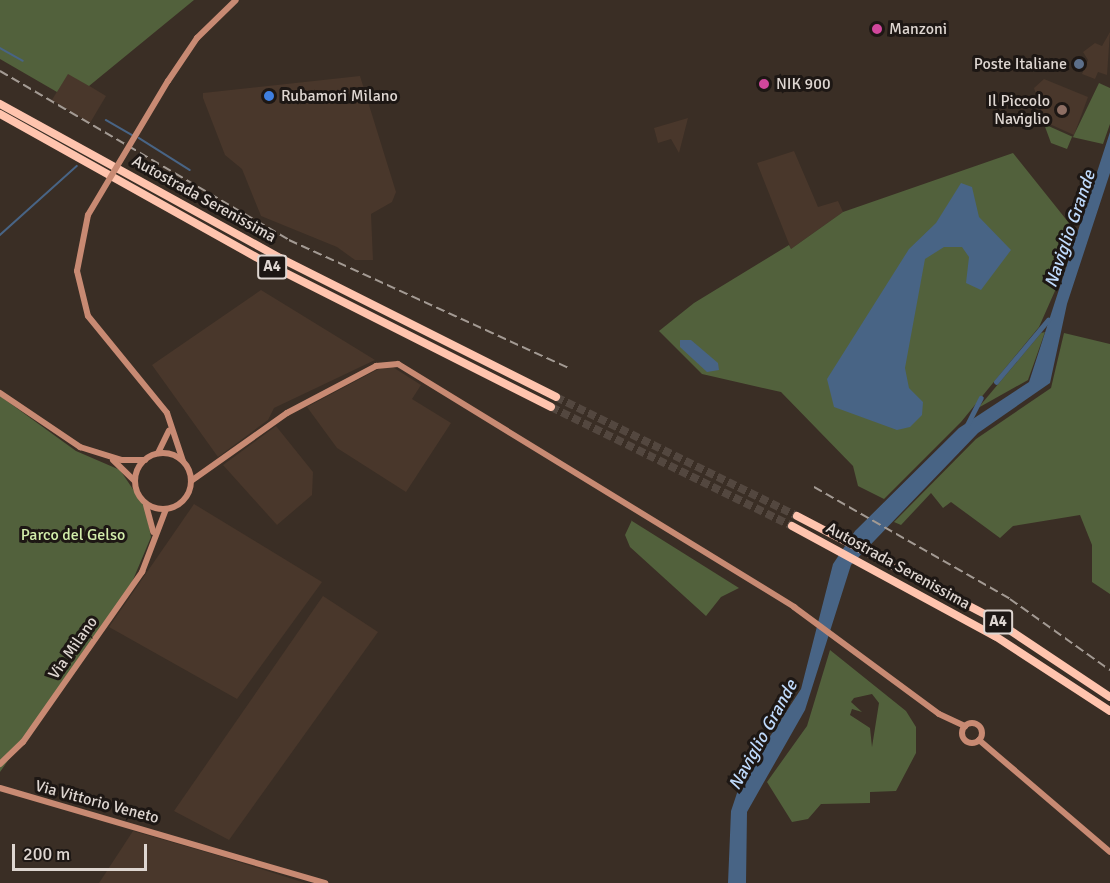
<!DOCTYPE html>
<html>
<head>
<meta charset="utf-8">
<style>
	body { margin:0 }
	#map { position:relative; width:1110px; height:883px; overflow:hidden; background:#3a2e25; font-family:Signika,sans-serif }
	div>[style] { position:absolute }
	.built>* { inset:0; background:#49372b }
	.green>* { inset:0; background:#52613c }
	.water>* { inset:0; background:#486485 }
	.stream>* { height:1.5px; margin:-0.75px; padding:0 0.75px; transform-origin:0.75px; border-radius:0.75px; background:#486485 }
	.canal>* { height:4.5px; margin:-2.25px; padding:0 2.25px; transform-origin:2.25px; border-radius:2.25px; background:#486485 }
	.highway-tunnel>* { height:8px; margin-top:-4px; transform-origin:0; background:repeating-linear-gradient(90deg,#53473f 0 8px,transparent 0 12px) }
	.secondary>* { height:6px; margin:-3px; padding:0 3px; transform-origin:3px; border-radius:3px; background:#c88a73 }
	.secondary>.ring { margin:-3px; padding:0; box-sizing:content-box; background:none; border:6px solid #c88a73; border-radius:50% }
	.highway>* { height:8px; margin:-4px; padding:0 4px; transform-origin:4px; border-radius:4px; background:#ffc4ae }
	.rail>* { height:1.5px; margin-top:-0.75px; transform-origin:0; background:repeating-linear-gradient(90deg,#a39a93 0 9px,transparent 0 13.5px) }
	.secondary-bridge>* { height:6px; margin:-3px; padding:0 3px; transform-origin:3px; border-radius:3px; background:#c88a73 }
	.dots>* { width:16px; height:16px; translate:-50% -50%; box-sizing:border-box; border:3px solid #1d1714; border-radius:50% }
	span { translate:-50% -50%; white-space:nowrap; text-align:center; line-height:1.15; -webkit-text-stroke:6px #1d1714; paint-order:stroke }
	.shield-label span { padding:2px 4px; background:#1d1714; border:2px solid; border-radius:4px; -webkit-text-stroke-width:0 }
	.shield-label { font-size:15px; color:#ded6d1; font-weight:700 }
	.poi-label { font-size:16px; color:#ded6d1 }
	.left { translate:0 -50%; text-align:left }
	.right { translate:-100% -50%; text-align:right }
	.street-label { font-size:16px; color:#ded6d1 }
	.park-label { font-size:16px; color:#d3eeab }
	.water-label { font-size:18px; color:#bfdafc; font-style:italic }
	.scale { position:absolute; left:12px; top:844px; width:135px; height:27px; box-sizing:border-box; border:3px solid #ded6d1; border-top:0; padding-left:8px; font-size:18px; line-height:21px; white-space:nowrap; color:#ded6d1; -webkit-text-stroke:4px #1d1714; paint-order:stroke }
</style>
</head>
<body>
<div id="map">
	<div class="built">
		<i style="clip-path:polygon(1110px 32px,1107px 75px,1098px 72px,1095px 79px,1082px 74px,1088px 60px,1083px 52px,1095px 43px,1102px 46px)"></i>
		<i style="clip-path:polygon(68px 73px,106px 96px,90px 123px,52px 100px)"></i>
		<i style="clip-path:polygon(360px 76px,396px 192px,392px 202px,371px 214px,373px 260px,355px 260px,337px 247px,261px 216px,242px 169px,225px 155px,203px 98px,203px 93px)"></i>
		<i style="clip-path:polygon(1044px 79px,1088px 97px,1074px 135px,1045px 122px,1034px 88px)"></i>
		<i style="clip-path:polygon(688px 118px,679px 153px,671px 139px,658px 143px,654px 128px)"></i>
		<i style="clip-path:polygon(794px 151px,818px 207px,838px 201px,843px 212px,791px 249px,757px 163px)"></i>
		<i style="clip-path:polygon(261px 290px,375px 360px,274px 408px,268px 420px,218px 457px,152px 365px)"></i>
		<i style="clip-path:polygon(388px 364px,421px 385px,412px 399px,451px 423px,406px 492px,337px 448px,307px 407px)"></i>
		<i style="clip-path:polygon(276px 426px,313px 472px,312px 495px,277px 525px,223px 465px)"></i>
		<i style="clip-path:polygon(194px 504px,322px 582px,237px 699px,109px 627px)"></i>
		<i style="clip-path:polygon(323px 596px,378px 632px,229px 840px,174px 811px)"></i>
		<i style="clip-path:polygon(133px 831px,223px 857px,305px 883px,99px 883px)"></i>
	</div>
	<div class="green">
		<i style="clip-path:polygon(0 0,194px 0,89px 86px,68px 74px,57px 92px,0 59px)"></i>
		<i style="clip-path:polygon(1099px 83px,1110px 88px,1110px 124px,1103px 144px,1072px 137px,1067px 149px,1051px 143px,1044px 124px,1073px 137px)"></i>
		<i style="clip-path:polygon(1013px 153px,1077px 233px,1066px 266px,1039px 327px,961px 422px,884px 499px,858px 486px,853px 466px,781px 392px,702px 374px,659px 331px,694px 303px,789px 245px,791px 249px,843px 212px)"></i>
		<i style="clip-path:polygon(1045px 332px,1028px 380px,978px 408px,1041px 333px)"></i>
		<i style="clip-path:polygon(1064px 333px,1110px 344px,1110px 594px,1092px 582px,1092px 545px,1080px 515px,1013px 526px,1000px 538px,951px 502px,943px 508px,931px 493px,901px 525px,894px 522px,976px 439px,1051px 388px)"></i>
		<i style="clip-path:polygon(0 396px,76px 451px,120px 470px,145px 507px,151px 537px,130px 587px,0 772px)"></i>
		<i style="clip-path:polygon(632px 520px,632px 521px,739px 588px,721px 597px,706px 616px,630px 547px,625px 535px)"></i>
		<i style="clip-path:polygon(evenodd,830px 650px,906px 711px,916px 727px,916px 753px,896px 791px,870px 792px,870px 803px,821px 804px,808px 819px,792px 822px,767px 782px,807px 726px,830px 650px,872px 694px,879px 703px,872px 747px,870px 728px,850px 715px,852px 709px,862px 712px,851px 702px,854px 698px,872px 694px)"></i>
	</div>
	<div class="water">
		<i style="clip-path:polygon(1110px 132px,1110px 173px,1067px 304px,1050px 383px,978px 433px,851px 565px,805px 710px,747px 812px,746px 883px,728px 883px,731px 811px,741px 781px,801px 689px,833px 564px,855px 531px,959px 428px,1029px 382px)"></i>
		<i style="clip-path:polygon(961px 183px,972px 187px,979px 217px,1011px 250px,981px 290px,966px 283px,969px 257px,962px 247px,944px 247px,925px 259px,905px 368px,909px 388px,923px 402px,922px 415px,910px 427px,897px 430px,834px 407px,827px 379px,909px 249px,936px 223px)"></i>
		<i style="clip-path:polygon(680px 340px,691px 340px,718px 363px,719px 370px,707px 372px,680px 347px)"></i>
	</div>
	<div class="stream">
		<i style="left:0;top:48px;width:26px;rotate:29deg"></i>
		<i style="left:106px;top:120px;width:32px;rotate:30deg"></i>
		<i style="left:139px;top:138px;width:60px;rotate:32.1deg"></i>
		<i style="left:0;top:235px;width:103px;rotate:-41.9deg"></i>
	</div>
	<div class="canal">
		<i style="left:996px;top:382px;width:81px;rotate:-50deg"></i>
		<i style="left:967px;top:425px;width:30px;rotate:-63deg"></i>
	</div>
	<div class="highway-tunnel">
		<i style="left:556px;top:397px;width:269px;rotate:26.3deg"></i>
		<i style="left:551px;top:407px;width:269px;rotate:26.3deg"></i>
	</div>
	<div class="secondary">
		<i style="left:168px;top:81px;width:52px;rotate:-56deg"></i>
		<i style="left:197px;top:38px;width:54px;rotate:-44.3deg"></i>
		<i style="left:77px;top:271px;width:46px;rotate:76.3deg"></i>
		<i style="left:88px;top:316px;width:125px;rotate:50.8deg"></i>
		<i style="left:167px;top:413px;width:51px;rotate:71.6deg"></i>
		<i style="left:0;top:393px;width:97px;rotate:34deg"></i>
		<i style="left:80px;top:447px;width:44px;rotate:17.2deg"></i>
		<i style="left:122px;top:460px;width:23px"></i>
		<i style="left:158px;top:453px;width:25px;rotate:-64deg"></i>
		<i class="ring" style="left:135px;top:453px;width:50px;height:50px"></i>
		<i style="left:113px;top:460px;width:30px;rotate:44deg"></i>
		<i style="left:191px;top:481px;width:118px;rotate:-35.3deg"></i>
		<i style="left:287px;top:413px;width:101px;rotate:-27.8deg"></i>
		<i style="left:376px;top:366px;width:22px;rotate:-5deg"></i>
		<i style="left:398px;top:364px;width:465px;rotate:31.5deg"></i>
		<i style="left:794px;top:607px;width:180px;rotate:36.4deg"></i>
		<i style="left:939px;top:714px;width:29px;rotate:25deg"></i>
		<i style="left:146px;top:505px;width:28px;rotate:75deg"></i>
		<i class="ring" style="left:962px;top:723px;width:14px;height:14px"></i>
		<i style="left:979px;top:740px;width:172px;rotate:40.5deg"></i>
		<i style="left:0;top:764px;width:32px;rotate:-44deg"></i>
		<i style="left:23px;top:742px;width:208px;rotate:-55deg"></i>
		<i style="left:142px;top:572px;width:67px;rotate:-69.1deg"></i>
		<i style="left:0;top:788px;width:339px;rotate:16.3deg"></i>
	</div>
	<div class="highway">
		<i style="left:0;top:104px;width:320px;rotate:28.8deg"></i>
		<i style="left:280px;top:258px;width:309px;rotate:26.7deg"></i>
		<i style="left:0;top:114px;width:307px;rotate:29.2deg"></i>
		<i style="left:268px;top:264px;width:317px;rotate:26.8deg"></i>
		<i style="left:797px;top:516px;width:218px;rotate:27.6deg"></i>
		<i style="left:990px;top:617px;width:144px;rotate:33.7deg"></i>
		<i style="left:792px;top:526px;width:231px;rotate:28.5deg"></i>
		<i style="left:995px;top:636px;width:137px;rotate:33.1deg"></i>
	</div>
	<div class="rail">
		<i style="left:0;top:71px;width:335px;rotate:30.3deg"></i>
		<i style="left:289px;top:240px;width:308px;rotate:24.6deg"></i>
		<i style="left:814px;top:487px;width:226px;rotate:29.7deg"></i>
		<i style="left:1010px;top:599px;width:123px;rotate:35.4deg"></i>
	</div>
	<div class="secondary-bridge">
		<i style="left:77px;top:271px;width:57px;rotate:-78.9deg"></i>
		<i style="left:88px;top:215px;width:156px;rotate:-59.2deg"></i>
	</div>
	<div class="dots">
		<i style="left:877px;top:29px;background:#d1479c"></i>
		<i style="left:1079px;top:64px;background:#5c6f8a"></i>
		<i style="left:764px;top:84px;background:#d1479c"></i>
		<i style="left:269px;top:96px;background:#3f7fe0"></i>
		<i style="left:1062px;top:110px;background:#8d6e63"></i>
	</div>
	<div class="shield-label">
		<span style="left:272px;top:267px">A4</span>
		<span style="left:998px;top:622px">A4</span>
	</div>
	<div class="poi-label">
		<span class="left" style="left:889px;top:29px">Manzoni</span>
		<span class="right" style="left:1067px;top:64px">Poste Italiane</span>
		<span class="left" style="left:776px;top:84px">NIK 900</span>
		<span class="left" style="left:281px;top:96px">Rubamori Milano</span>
		<span class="right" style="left:1050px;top:110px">Il Piccolo<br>Naviglio</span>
	</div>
	<div class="street-label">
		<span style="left:204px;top:199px;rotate:29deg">Autostrada Serenissima</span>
		<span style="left:898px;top:566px;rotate:29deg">Autostrada Serenissima</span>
		<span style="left:73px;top:648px;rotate:-55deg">Via Milano</span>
		<span style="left:97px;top:802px;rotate:15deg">Via Vittorio Veneto</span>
	</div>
	<div class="park-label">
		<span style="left:73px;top:535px">Parco del Gelso</span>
	</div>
	<div class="water-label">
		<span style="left:1070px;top:229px;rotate:-71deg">Naviglio Grande</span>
		<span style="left:763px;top:735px;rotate:-61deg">Naviglio Grande</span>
	</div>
	<div class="scale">200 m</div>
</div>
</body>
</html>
